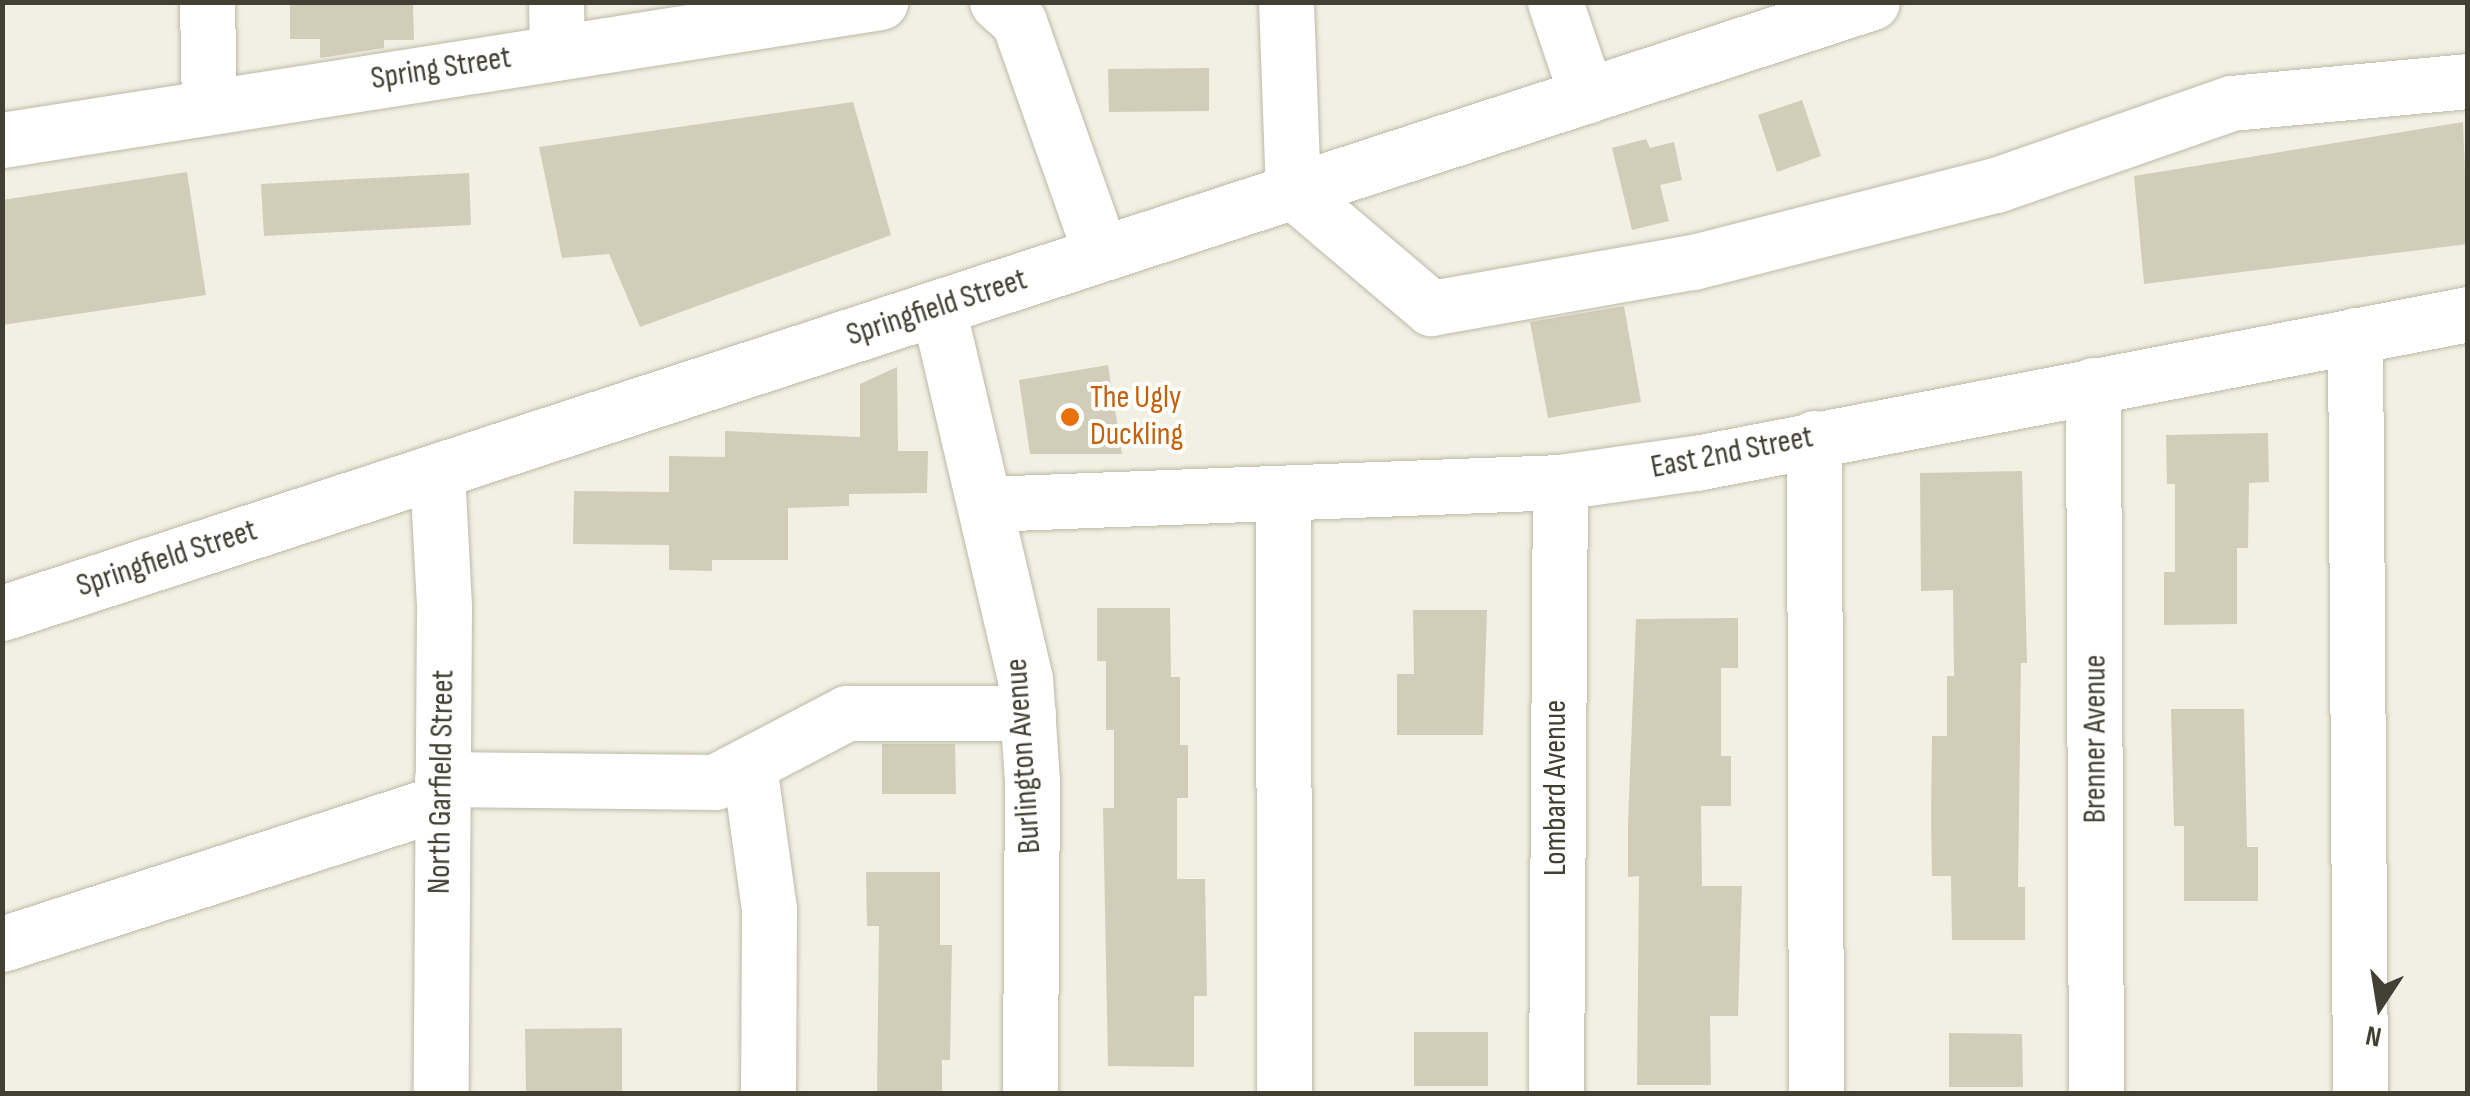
<!DOCTYPE html>
<html>
<head>
<meta charset="utf-8">
<style>
	body { margin:0 }
	#map { position:relative; width:2470px; height:1096px; overflow:hidden; background:#f1f0e3; font-family:"Sofia Sans Condensed",sans-serif }
	div>[style] { position:absolute }
	.building>* { inset:0; background:#d2cdb9 }
	.roads { filter:drop-shadow(0 0 2px #bcb9a6) drop-shadow(0 0 2px #bcb9a6) }
	.minor>* { height:55px; margin:-27.5px; padding:0 27.5px; transform-origin:27.5px; border-radius:27.5px; background:#fff }
	.dots>* { width:28px; height:28px; translate:-50% -50%; box-sizing:border-box; border:5px solid #fff; border-radius:50% }
	span { translate:-50% -50%; white-space:nowrap; text-align:center; line-height:1.15; -webkit-text-stroke:8px #fff; paint-order:stroke }
	.street-label { font-size:32px; color:#424033 }
	.food-label { font-size:32px; color:#c56008 }
	.left { translate:0 -50%; text-align:left }
	.frame { position:absolute; inset:0; border:5px solid #424033; pointer-events:none }
	.north { position:absolute; left:2330px; top:956px; width:100px; height:100px; -webkit-text-stroke:8px #fff; paint-order:stroke; rotate:192deg; font-size:28px; font-weight:700; line-height:40px; text-align:center; color:#424033 }
	.north::after { content:''; display:block; margin:auto; width:35px; height:45px; background:#424033; clip-path:polygon(50% 0,100% 100%,50% 72%,0 100%) }
</style>
</head>
<body>
<div id="map">
	<div class="building">
		<i style="clip-path:polygon(290px 3px,413px 4px,414px 40px,384px 40px,384px 48px,320px 58px,320px 39px,290px 39px)"></i>
		<i style="clip-path:polygon(1209px 68px,1209px 111px,1109px 112px,1108px 69px)"></i>
		<i style="clip-path:polygon(1802px 100px,1821px 156px,1777px 172px,1758px 115px)"></i>
		<i style="clip-path:polygon(853px 102px,891px 235px,640px 327px,609px 254px,562px 258px,539px 147px)"></i>
		<i style="clip-path:polygon(2463px 122px,2468px 244px,2144px 284px,2134px 176px)"></i>
		<i style="clip-path:polygon(1646px 139px,1650px 148px,1674px 142px,1682px 180px,1660px 185px,1669px 221px,1632px 230px,1612px 148px)"></i>
		<i style="clip-path:polygon(187px 172px,206px 295px,2px 325px,2px 200px)"></i>
		<i style="clip-path:polygon(469px 173px,471px 225px,264px 236px,261px 184px)"></i>
		<i style="clip-path:polygon(1624px 306px,1641px 402px,1548px 418px,1530px 322px)"></i>
		<i style="clip-path:polygon(1108px 365px,1122px 454px,1030px 454px,1019px 380px)"></i>
		<i style="clip-path:polygon(897px 367px,898px 451px,928px 451px,927px 493px,849px 494px,849px 506px,788px 508px,788px 560px,712px 560px,712px 571px,669px 570px,669px 545px,573px 544px,574px 491px,669px 492px,669px 456px,725px 457px,725px 431px,860px 437px,860px 384px)"></i>
		<i style="clip-path:polygon(2268px 433px,2269px 482px,2249px 483px,2248px 548px,2237px 548px,2237px 624px,2164px 625px,2164px 572px,2175px 572px,2175px 484px,2167px 484px,2166px 435px)"></i>
		<i style="clip-path:polygon(2022px 471px,2027px 663px,2021px 663px,2018px 887px,2025px 887px,2025px 940px,1952px 940px,1951px 876px,1932px 876px,1931px 816px,1932px 736px,1947px 736px,1947px 676px,1954px 676px,1953px 590px,1921px 591px,1920px 473px)"></i>
		<i style="clip-path:polygon(1097px 608px,1170px 608px,1171px 677px,1180px 677px,1180px 745px,1188px 745px,1188px 798px,1177px 798px,1177px 879px,1205px 879px,1207px 996px,1194px 996px,1194px 1067px,1108px 1066px,1103px 808px,1114px 808px,1114px 730px,1106px 730px,1106px 661px,1097px 661px)"></i>
		<i style="clip-path:polygon(1413px 610px,1487px 610px,1483px 735px,1397px 735px,1397px 674px,1414px 674px)"></i>
		<i style="clip-path:polygon(1738px 618px,1738px 668px,1721px 668px,1721px 756px,1731px 756px,1731px 806px,1701px 806px,1702px 886px,1742px 886px,1738px 1016px,1710px 1016px,1711px 1085px,1637px 1085px,1639px 876px,1628px 877px,1628px 823px,1636px 619px)"></i>
		<i style="clip-path:polygon(2171px 709px,2244px 709px,2247px 847px,2258px 847px,2258px 901px,2184px 901px,2184px 826px,2174px 826px)"></i>
		<i style="clip-path:polygon(882px 744px,955px 744px,956px 794px,882px 794px)"></i>
		<i style="clip-path:polygon(866px 872px,940px 872px,940px 945px,952px 945px,950px 1060px,942px 1060px,942px 1094px,877px 1094px,879px 926px,867px 926px)"></i>
		<i style="clip-path:polygon(622px 1028px,622px 1094px,526px 1094px,525px 1029px)"></i>
		<i style="clip-path:polygon(1414px 1032px,1488px 1032px,1488px 1086px,1414px 1086px)"></i>
		<i style="clip-path:polygon(1949px 1033px,2022px 1034px,2023px 1087px,1949px 1087px)"></i>
	</div>
	<div class="roads">
		<div class="minor">
			<i style="left:207px;top:2px;width:102px;rotate:88.9deg"></i>
			<i style="left:556px;top:2px;width:49px;rotate:88.8deg"></i>
			<i style="left:997px;top:2px;width:30px;rotate:42deg"></i>
			<i style="left:1019px;top:22px;width:245px;rotate:70.5deg"></i>
			<i style="left:1286px;top:2px;width:189px;rotate:87.9deg"></i>
			<i style="left:1293px;top:191px;width:181px;rotate:40.3deg"></i>
			<i style="left:1431px;top:308px;width:266px;rotate:-10deg"></i>
			<i style="left:1693px;top:262px;width:313px;rotate:-14.3deg"></i>
			<i style="left:1996px;top:185px;width:249px;rotate:-19.2deg"></i>
			<i style="left:2231px;top:103px;width:238px;rotate:-5.3deg"></i>
			<i style="left:1555px;top:2px;width:99px;rotate:71.2deg"></i>
			<i style="left:2px;top:140px;width:889px;rotate:-8.93deg"></i>
			<i style="left:938px;top:308px;width:380px;rotate:76.8deg"></i>
			<i style="left:1025px;top:678px;width:103px;rotate:86.1deg"></i>
			<i style="left:1032px;top:781px;width:313px;rotate:90.4deg"></i>
			<i style="left:2355px;top:335px;width:759px;rotate:89.62deg"></i>
			<i style="left:2093px;top:385px;width:709px;rotate:89.76deg"></i>
			<i style="left:1814px;top:438px;width:656px;rotate:89.83deg"></i>
			<i style="left:437px;top:472px;width:135px;rotate:87deg"></i>
			<i style="left:444px;top:607px;width:487px;rotate:90.4deg"></i>
			<i style="left:1283px;top:497px;width:597px;rotate:89.9deg"></i>
			<i style="left:986px;top:504px;width:574px;rotate:-2.19deg"></i>
			<i style="left:1560px;top:482px;width:137px;rotate:-8deg"></i>
			<i style="left:1696px;top:463px;width:786px;rotate:-10.92deg"></i>
			<i style="left:2px;top:613px;width:1967px;rotate:-18.09deg"></i>
			<i style="left:749px;top:765px;width:145px;rotate:82.1deg"></i>
			<i style="left:769px;top:909px;width:185px;rotate:90.3deg"></i>
			<i style="left:442px;top:779px;width:273px;rotate:0.6deg"></i>
			<i style="left:715px;top:782px;width:149px;rotate:-27.6deg"></i>
			<i style="left:847px;top:713px;width:181px"></i>
			<i style="left:2px;top:944px;width:462px;rotate:-17.9deg"></i>
			<i style="left:1556px;top:1094px;width:612px;rotate:-89.63deg"></i>
		</div>
	</div>
	<div class="dots">
		<i style="left:1070px;top:417px;background:#e8710a"></i>
	</div>
	<div class="street-label">
		<span style="left:441px;top:69px;rotate:-9deg">Spring Street</span>
		<span style="left:937px;top:308px;rotate:-18deg">Springfield Street</span>
		<span style="left:1732px;top:453px;rotate:-11deg">East 2nd Street</span>
		<span style="left:167px;top:559px;rotate:-18deg">Springfield Street</span>
		<span style="left:2096px;top:739px;rotate:-90deg">Brenner Avenue</span>
		<span style="left:1024px;top:756px;rotate:-94deg">Burlington Avenue</span>
		<span style="left:442px;top:782px;rotate:-89deg">North Garfield Street</span>
		<span style="left:1556px;top:788px;rotate:-90deg">Lombard Avenue</span>
	</div>
	<div class="food-label">
		<span class="left" style="left:1090px;top:417px">The Ugly<br>Duckling</span>
	</div>
	<div class="frame"></div>
	<div class="north">N</div>
</div>
</body>
</html>
